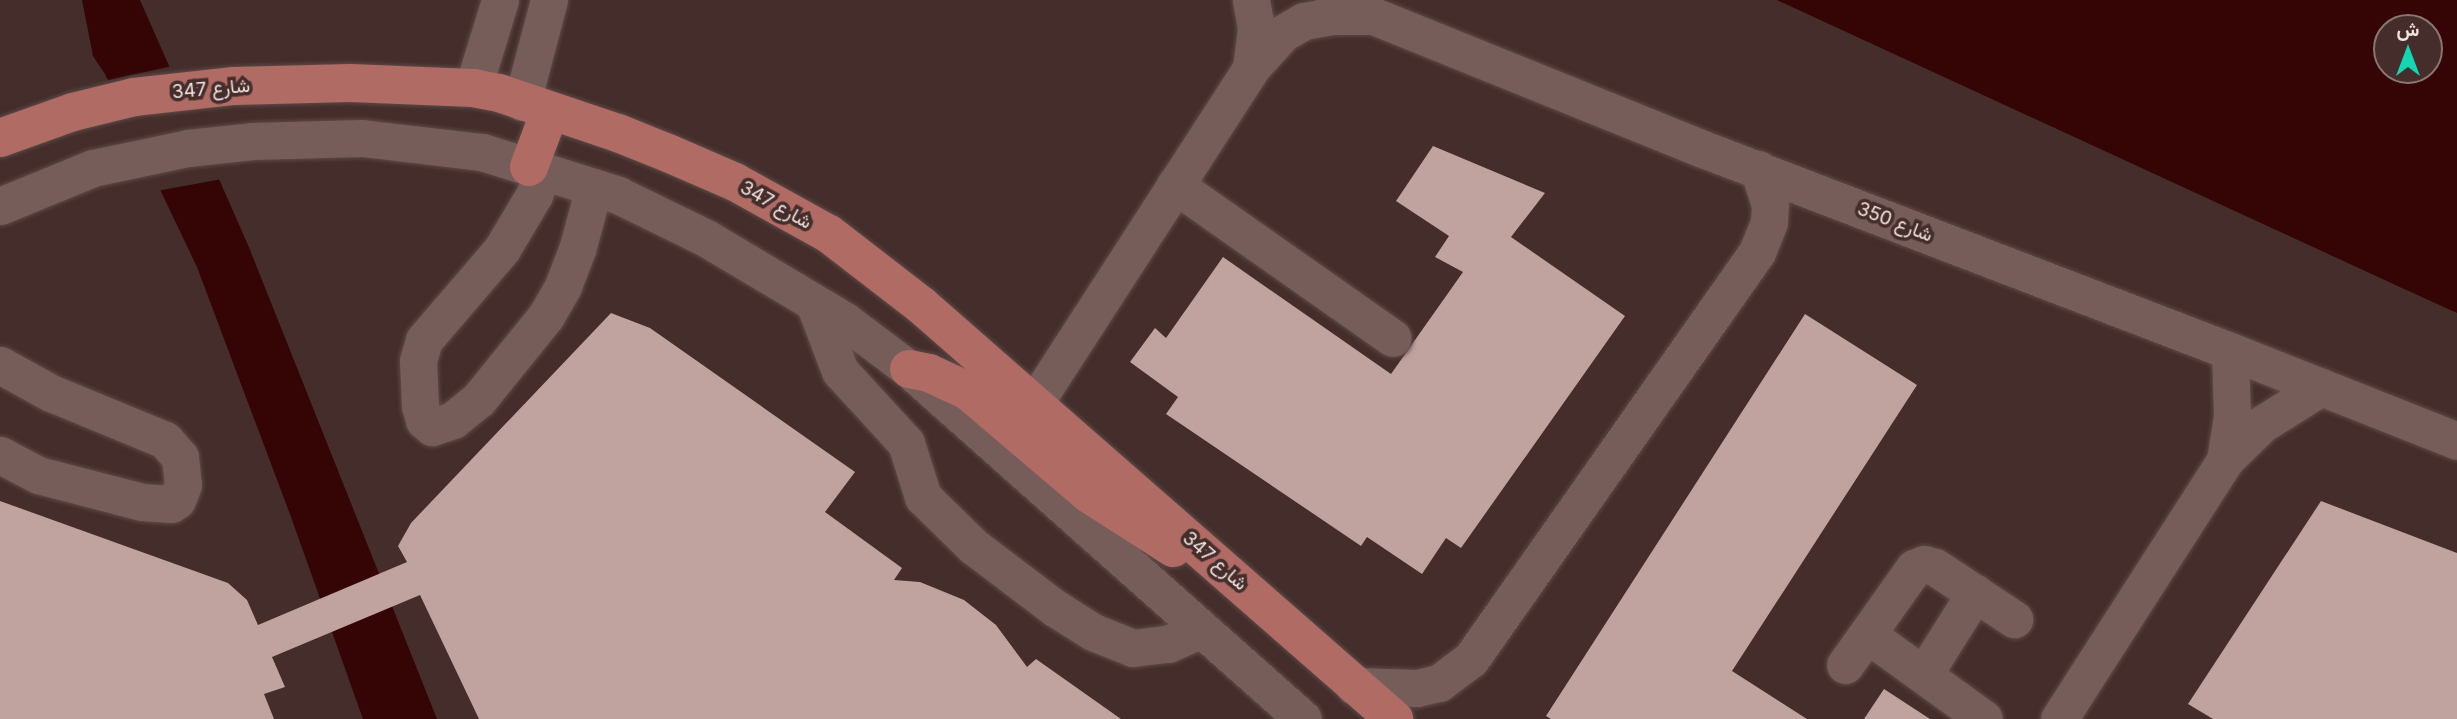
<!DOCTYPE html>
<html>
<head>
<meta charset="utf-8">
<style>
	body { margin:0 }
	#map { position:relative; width:2457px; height:719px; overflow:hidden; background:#442d2a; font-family:Inter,Vazirmatn,sans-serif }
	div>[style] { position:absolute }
	.water>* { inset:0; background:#350405 }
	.pier>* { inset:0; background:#442d2a }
	.building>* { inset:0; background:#c0a29f }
	.roads { filter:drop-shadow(0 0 2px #5e4a48) drop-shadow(0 0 2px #5e4a48) }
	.minor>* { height:37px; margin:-18.5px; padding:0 18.5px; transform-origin:18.5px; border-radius:18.5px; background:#775d5a }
	.major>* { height:38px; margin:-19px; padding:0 19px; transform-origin:19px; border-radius:19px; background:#b06b65 }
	span { translate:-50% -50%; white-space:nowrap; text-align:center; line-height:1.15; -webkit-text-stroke:7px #442d2a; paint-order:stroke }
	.street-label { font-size:19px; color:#f2e2e0 }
	.north { position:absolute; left:2373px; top:14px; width:70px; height:70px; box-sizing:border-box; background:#442d2a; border:2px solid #8a7573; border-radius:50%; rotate:0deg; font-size:19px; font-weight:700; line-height:28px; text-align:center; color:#f2e2e0 }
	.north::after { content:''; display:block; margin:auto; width:24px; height:32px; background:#15d5b3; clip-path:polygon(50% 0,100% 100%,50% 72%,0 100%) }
</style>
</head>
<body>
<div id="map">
	<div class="water">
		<i style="clip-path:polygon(82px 0,140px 0,248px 245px,437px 719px,363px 719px,291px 517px,197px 267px,105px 74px,93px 56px)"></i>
		<i style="clip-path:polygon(evenodd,1777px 0,2457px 0,2457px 313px,2402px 288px,1777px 0,2429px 28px,2429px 70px,2387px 70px,2387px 28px,2429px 28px)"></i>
	</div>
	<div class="pier">
		<i style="clip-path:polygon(172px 66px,222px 179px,157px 191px,105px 81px)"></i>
	</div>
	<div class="building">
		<i style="clip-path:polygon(1433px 146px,1545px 193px,1511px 237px,1625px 316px,1461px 548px,1446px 538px,1422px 574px,1367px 537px,1361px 546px,1166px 414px,1178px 397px,1130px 362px,1155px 328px,1166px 338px,1223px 257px,1391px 374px,1463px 272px,1435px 257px,1449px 236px,1396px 201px)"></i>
		<i style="clip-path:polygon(611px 313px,650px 328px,855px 472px,825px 512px,902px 568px,894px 580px,920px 582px,964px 600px,996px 625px,1027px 667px,1036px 659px,1121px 719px,479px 719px,420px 595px,272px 657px,285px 687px,264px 694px,274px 719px,0 719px,0 501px,228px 583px,247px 600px,258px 625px,407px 562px,398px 546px,411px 523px)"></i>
		<i style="clip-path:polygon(1805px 314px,1917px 385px,1732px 671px,1807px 719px,1551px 719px,1546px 716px)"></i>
		<i style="clip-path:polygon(2321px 501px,2457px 553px,2457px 719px,2213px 719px,2188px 704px)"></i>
		<i style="clip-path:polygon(1884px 689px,1930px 719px,1864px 719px)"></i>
	</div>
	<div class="roads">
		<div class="minor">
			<i style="left:1251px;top:0;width:28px;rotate:80deg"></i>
			<i style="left:1256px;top:28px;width:40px;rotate:97.1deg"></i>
			<i style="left:1334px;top:0;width:398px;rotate:22deg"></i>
			<i style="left:1703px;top:149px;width:564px;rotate:20.97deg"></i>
			<i style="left:2230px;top:351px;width:244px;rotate:21.6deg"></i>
			<i style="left:473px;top:88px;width:92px;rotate:-72.9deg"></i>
			<i style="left:522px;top:102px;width:106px;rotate:-75.2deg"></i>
			<i style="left:542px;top:171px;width:25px;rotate:108deg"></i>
			<i style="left:534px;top:195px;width:63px;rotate:120.7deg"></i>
			<i style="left:502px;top:249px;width:120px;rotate:130.6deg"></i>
			<i style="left:424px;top:340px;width:22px;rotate:106deg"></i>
			<i style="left:418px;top:361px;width:45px;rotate:87.5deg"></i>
			<i style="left:420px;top:406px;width:15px;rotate:74deg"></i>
			<i style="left:424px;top:420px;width:11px;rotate:41deg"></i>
			<i style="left:432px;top:427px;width:22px;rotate:-18deg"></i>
			<i style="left:453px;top:420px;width:32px;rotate:-39deg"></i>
			<i style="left:478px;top:400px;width:108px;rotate:-51deg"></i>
			<i style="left:546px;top:316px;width:34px;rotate:-60deg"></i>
			<i style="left:563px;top:286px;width:39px;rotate:-69deg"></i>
			<i style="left:577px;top:250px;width:65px;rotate:-74.9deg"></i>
			<i style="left:1175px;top:185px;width:266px;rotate:35.1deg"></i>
			<i style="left:0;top:206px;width:100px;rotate:-22.2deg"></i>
			<i style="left:93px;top:168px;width:97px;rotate:-11.9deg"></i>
			<i style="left:188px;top:148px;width:64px;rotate:-6.2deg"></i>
			<i style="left:252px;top:141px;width:110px;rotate:-1.6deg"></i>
			<i style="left:362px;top:138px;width:121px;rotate:6.7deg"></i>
			<i style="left:482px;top:152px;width:143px;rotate:17.5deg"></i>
			<i style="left:618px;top:195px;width:98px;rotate:26deg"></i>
			<i style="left:706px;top:238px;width:162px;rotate:30.8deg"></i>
			<i style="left:845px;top:321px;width:80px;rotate:36.9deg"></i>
			<i style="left:909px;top:369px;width:527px;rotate:41.62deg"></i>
			<i style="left:814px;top:303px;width:73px;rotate:69.1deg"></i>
			<i style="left:840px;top:371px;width:98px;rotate:47.5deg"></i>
			<i style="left:906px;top:443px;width:57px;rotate:72.5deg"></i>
			<i style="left:923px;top:497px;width:70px;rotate:44.4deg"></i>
			<i style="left:973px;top:546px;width:103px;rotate:37.1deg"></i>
			<i style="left:1055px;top:608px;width:45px;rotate:32.3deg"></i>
			<i style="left:1093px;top:632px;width:43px;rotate:21.8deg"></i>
			<i style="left:1133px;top:648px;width:35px;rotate:-7deg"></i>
			<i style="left:1168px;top:644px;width:35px;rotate:-24deg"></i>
			<i style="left:0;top:365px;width:58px;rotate:28.8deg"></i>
			<i style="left:51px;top:393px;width:123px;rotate:22.4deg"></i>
			<i style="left:165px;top:440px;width:23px;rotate:49deg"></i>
			<i style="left:180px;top:457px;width:28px;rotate:84deg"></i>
			<i style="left:183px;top:485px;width:16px;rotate:112deg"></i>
			<i style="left:177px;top:500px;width:7px;rotate:146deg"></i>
			<i style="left:171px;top:504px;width:29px;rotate:-176deg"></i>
			<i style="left:142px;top:502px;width:107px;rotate:-165.4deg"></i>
			<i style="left:38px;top:475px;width:43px;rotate:-152.2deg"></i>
			<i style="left:1034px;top:404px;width:400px;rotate:-57.1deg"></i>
			<i style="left:1251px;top:68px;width:47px;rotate:-47.6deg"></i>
			<i style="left:1283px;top:33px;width:24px;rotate:-30deg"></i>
			<i style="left:1304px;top:21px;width:27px;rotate:-10deg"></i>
			<i style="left:1331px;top:16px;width:35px"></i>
			<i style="left:2225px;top:460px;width:44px;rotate:-80.8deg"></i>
			<i style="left:2232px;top:417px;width:66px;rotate:-91.7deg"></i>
			<i style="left:1868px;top:635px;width:143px;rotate:35.9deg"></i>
			<i style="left:1845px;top:665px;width:119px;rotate:-54.6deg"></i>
			<i style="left:1914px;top:568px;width:11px;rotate:-22deg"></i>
			<i style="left:1924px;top:564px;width:11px;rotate:15deg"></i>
			<i style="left:1935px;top:567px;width:95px;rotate:33.4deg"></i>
			<i style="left:1924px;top:674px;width:96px;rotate:-57.8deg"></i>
			<i style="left:1354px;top:686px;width:63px;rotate:1.8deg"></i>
			<i style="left:1417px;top:688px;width:23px;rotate:-13deg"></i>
			<i style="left:1439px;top:683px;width:40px;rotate:-37deg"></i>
			<i style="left:1471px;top:659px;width:497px;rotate:-54.9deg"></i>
			<i style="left:1757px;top:252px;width:32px;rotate:-68deg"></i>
			<i style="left:1769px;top:222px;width:17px;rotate:-87deg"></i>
			<i style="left:1770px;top:205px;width:38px;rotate:-108deg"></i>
			<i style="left:2059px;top:719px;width:308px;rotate:-57.3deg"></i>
			<i style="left:2225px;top:460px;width:52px;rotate:-44.2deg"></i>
			<i style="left:2262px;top:424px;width:70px;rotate:-32.1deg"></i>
		</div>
		<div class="major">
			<i style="left:0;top:138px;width:77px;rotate:-19.6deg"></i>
			<i style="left:73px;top:112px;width:63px;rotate:-13.8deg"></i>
			<i style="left:134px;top:97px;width:101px;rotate:-6.3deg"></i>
			<i style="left:234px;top:86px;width:116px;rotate:-1.5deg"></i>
			<i style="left:350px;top:83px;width:123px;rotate:2.3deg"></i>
			<i style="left:473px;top:88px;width:26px;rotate:11deg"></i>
			<i style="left:499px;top:93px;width:126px;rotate:18.6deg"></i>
			<i style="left:618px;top:133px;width:54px;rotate:21.8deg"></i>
			<i style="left:668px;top:153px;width:73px;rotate:23.4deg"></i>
			<i style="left:735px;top:182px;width:107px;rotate:29deg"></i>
			<i style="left:829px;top:234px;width:116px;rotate:37.7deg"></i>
			<i style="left:921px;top:305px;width:629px;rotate:41.19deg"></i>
			<i style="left:529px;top:167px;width:60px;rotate:-69.4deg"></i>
			<i style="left:909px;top:369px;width:20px;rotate:11deg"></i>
			<i style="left:929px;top:373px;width:43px;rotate:24.8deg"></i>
			<i style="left:968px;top:391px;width:159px;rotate:40.4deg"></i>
			<i style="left:1089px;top:494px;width:100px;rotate:32.7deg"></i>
		</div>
	</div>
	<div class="street-label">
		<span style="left:211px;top:89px;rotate:-5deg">شارع 347</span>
		<span style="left:776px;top:205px;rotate:29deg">شارع 347</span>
		<span style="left:1895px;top:222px;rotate:21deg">شارع 350</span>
		<span style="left:1215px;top:561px;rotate:41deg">شارع 347</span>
	</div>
	<div class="north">ش</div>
</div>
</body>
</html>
